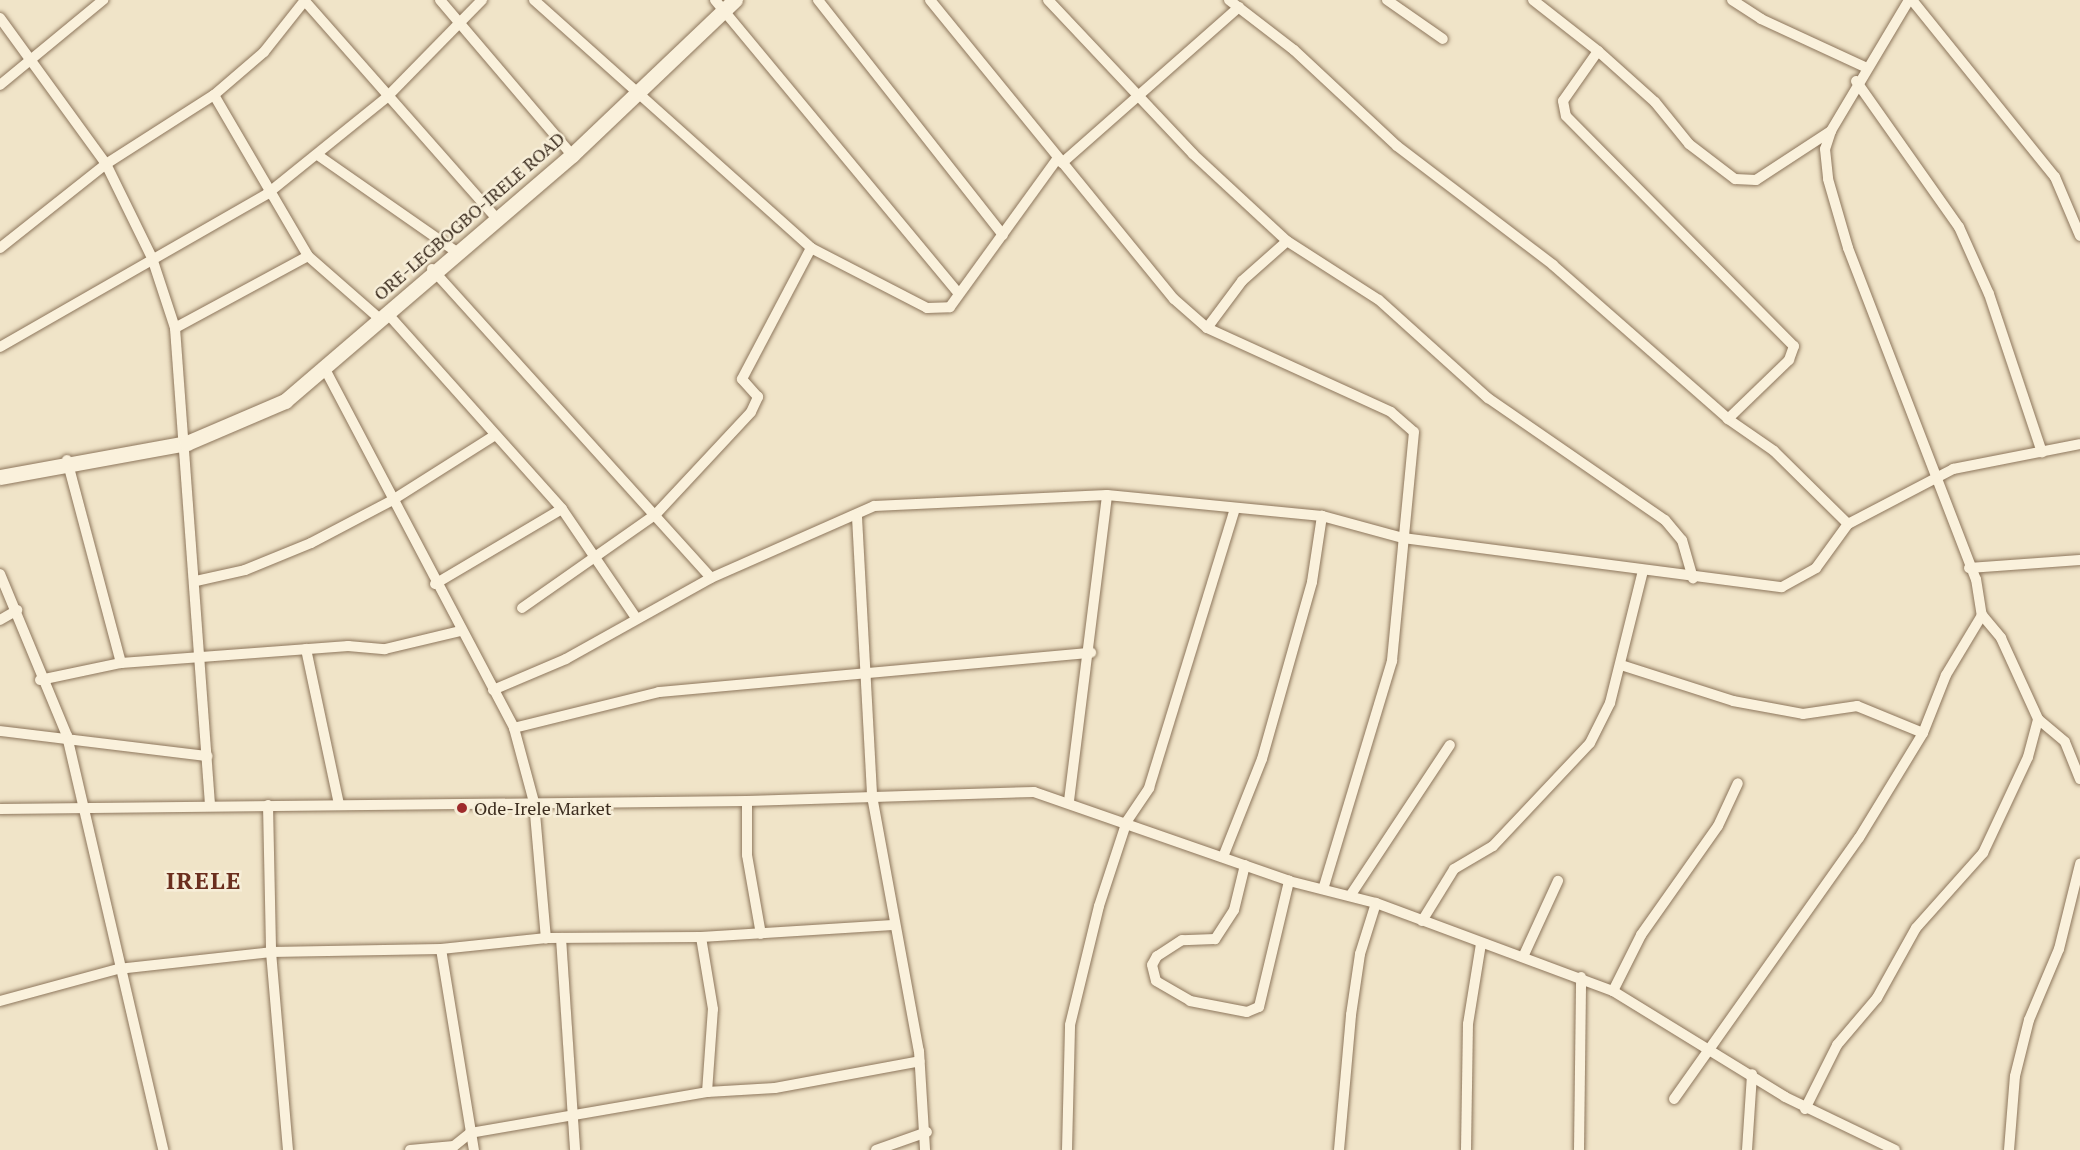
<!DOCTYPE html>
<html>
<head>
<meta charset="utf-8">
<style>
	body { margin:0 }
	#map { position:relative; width:2080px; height:1150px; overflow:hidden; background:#f0e4c8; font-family:"PT Serif",serif }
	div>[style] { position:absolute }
	.roads { filter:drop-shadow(0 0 2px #8d765c) drop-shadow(0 0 2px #8d765c) }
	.street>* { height:10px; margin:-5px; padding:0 5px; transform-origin:5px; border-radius:5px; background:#faf1dc }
	.secondary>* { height:15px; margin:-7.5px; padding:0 7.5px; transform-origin:7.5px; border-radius:7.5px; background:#faf1dc }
	.dots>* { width:16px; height:16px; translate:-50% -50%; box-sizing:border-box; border:3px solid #f7eed8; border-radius:50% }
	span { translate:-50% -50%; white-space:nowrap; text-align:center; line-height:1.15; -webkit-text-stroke:5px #f7eed8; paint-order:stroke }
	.street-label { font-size:18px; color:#3d2e20 }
	.poi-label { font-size:18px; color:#3d2e20 }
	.left { translate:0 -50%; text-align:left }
	.district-label { font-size:24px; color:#6b2e1e; font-weight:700; letter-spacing:1.5px }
</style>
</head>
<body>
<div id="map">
	<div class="roads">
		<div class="street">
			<i style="left:304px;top:0;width:289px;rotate:48.6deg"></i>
			<i style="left:440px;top:0;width:204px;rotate:49.6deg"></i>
			<i style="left:534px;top:0;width:372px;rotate:41.8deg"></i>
			<i style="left:811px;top:248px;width:131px;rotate:27.3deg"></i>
			<i style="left:927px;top:308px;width:23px;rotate:-2deg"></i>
			<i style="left:950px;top:307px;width:184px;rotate:-54.1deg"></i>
			<i style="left:715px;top:0;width:381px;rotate:50.3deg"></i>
			<i style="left:818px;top:0;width:299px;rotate:51.8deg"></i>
			<i style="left:930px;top:0;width:386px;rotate:50.8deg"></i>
			<i style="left:1174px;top:299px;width:44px;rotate:41.3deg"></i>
			<i style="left:1207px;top:328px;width:202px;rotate:24.5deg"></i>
			<i style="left:1391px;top:412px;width:30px;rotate:41deg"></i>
			<i style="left:1414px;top:432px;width:230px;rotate:95.5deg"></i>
			<i style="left:1392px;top:661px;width:238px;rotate:106.8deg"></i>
			<i style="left:1048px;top:0;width:212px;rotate:46.7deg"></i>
			<i style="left:1193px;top:154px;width:128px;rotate:42.8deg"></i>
			<i style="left:1287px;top:241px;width:109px;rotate:32.7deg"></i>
			<i style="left:1379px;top:300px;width:147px;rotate:42deg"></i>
			<i style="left:1488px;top:398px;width:215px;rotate:34.6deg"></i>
			<i style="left:1665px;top:520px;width:26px;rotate:50deg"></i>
			<i style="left:1682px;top:540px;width:40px;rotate:74deg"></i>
			<i style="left:1229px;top:0;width:82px;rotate:37.6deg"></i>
			<i style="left:1294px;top:50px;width:141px;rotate:43deg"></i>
			<i style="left:1397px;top:146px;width:196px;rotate:37.3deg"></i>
			<i style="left:1553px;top:265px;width:233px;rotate:41.3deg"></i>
			<i style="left:1728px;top:419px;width:56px;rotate:34.8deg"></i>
			<i style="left:1774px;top:451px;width:104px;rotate:44.6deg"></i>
			<i style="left:1387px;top:0;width:68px;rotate:34.9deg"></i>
			<i style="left:1533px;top:0;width:83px;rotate:38.1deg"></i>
			<i style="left:1598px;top:51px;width:76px;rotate:41.8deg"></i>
			<i style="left:1655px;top:102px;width:54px;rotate:51deg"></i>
			<i style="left:1689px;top:144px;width:58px;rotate:37.3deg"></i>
			<i style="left:1735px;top:179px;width:21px;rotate:3deg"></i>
			<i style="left:1756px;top:180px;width:90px;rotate:-33.2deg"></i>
			<i style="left:1732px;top:0;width:35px;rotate:33deg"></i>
			<i style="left:1761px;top:19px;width:115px;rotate:24.8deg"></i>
			<i style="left:1909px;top:0;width:152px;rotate:120.8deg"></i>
			<i style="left:1831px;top:131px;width:19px;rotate:108deg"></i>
			<i style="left:1825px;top:149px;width:30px;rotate:84deg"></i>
			<i style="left:1828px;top:179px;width:72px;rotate:73.8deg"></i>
			<i style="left:1848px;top:248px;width:355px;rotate:68.9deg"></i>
			<i style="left:1976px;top:579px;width:36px;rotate:81deg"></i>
			<i style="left:1982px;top:615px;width:30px;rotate:50deg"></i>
			<i style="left:2001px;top:638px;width:89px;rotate:65.4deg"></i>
			<i style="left:2038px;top:719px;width:35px;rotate:40deg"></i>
			<i style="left:2065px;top:742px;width:40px;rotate:68deg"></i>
			<i style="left:1912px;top:0;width:228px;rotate:51.1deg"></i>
			<i style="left:2055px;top:177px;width:64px;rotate:67deg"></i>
			<i style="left:0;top:18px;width:180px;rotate:54deg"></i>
			<i style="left:106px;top:164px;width:105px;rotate:63.9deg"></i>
			<i style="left:152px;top:258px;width:74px;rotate:71.8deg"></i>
			<i style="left:175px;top:328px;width:478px;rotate:85.8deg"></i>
			<i style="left:1598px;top:51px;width:61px;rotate:125deg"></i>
			<i style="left:1563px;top:101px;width:15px;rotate:79deg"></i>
			<i style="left:1566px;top:116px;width:324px;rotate:45.3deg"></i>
			<i style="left:1794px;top:346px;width:15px;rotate:110deg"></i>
			<i style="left:1789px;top:360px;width:85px;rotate:136deg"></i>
			<i style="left:1856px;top:81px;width:179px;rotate:54.8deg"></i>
			<i style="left:1959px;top:227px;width:73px;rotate:65.9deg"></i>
			<i style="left:1989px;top:294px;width:167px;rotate:71.5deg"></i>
			<i style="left:0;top:85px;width:134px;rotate:-39.5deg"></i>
			<i style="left:214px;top:95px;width:186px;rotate:59.7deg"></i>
			<i style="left:308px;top:256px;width:96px;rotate:41.2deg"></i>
			<i style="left:319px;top:156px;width:169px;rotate:34.9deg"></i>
			<i style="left:1062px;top:163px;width:236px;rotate:-41.4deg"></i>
			<i style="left:0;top:248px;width:135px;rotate:-38.4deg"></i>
			<i style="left:106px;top:164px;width:128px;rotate:-32.6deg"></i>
			<i style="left:214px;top:95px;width:66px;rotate:-40.7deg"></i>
			<i style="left:264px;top:52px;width:66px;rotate:-51.7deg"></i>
			<i style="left:432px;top:269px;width:416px;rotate:47.9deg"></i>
			<i style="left:387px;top:313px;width:263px;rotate:48.2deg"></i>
			<i style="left:562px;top:509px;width:132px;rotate:55.8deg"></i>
			<i style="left:175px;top:328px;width:151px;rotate:-28.4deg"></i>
			<i style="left:1207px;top:328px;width:59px;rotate:-53.3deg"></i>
			<i style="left:1242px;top:281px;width:60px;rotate:-41.6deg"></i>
			<i style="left:0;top:347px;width:308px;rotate:-29.8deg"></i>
			<i style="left:267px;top:194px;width:154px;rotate:-38.9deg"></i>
			<i style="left:387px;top:97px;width:136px;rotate:-45.6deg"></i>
			<i style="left:326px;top:371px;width:403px;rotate:62.2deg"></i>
			<i style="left:514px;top:728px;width:77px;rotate:74.9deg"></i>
			<i style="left:534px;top:802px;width:137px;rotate:85deg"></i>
			<i style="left:67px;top:460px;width:210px;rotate:75.1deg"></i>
			<i style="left:857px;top:517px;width:279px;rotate:86.9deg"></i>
			<i style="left:872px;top:796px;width:259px;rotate:79.6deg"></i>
			<i style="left:919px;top:1051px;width:99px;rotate:86.5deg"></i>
			<i style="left:1969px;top:568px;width:111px;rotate:-4.1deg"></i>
			<i style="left:0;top:574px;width:175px;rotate:67.5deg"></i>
			<i style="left:67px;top:736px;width:425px;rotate:76.9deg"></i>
			<i style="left:196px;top:581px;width:50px;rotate:-12.7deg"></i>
			<i style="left:245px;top:570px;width:71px;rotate:-22.2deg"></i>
			<i style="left:311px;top:543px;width:90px;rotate:-27.7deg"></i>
			<i style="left:391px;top:501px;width:122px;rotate:-32.3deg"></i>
			<i style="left:435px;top:584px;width:147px;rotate:-30.6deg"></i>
			<i style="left:522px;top:608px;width:164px;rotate:-35deg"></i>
			<i style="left:656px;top:514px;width:139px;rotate:-47deg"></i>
			<i style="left:751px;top:412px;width:17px;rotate:-65deg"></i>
			<i style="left:758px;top:397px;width:24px;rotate:-132deg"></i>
			<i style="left:742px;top:379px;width:148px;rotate:-62.2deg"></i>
			<i style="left:0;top:620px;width:20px;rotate:-30deg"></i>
			<i style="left:306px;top:649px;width:158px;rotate:78deg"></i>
			<i style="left:1621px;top:665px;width:118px;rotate:17.8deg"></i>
			<i style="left:1733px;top:701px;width:71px;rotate:10.5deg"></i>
			<i style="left:1803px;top:714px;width:55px;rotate:-8.4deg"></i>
			<i style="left:1857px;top:706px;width:71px;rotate:22.2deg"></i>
			<i style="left:40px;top:680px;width:83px;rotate:-11.9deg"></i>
			<i style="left:121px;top:663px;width:228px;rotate:-4.3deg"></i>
			<i style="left:348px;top:646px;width:37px;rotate:5deg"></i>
			<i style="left:385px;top:649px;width:77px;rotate:-13.5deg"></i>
			<i style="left:493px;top:690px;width:79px;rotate:-23deg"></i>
			<i style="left:566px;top:659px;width:166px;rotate:-29.2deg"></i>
			<i style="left:711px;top:578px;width:178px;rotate:-23.8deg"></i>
			<i style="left:874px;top:506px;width:233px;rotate:-2.7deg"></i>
			<i style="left:1107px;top:495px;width:216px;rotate:5.6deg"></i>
			<i style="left:1322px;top:516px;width:84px;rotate:15.2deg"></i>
			<i style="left:1403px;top:538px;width:382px;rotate:7.4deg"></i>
			<i style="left:1782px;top:587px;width:39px;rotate:-29deg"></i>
			<i style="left:1816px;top:568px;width:54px;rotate:-54deg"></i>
			<i style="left:1848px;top:524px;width:119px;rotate:-27.6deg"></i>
			<i style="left:1953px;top:469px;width:129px;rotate:-11.1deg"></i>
			<i style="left:514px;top:728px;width:149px;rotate:-13.9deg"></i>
			<i style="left:659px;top:692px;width:434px;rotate:-5.2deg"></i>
			<i style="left:0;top:731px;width:209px;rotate:6.9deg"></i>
			<i style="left:747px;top:801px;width:54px;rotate:90deg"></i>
			<i style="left:747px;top:855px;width:80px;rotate:80deg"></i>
			<i style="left:1069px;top:801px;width:308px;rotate:-82.9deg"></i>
			<i style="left:268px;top:805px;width:147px;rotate:88.8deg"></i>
			<i style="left:271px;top:952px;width:199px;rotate:85.1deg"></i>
			<i style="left:0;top:809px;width:747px;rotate:-0.61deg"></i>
			<i style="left:747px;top:801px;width:287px;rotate:-1.8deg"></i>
			<i style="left:1034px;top:792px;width:270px;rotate:19.2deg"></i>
			<i style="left:1289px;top:881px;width:90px;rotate:14.2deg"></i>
			<i style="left:1376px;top:903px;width:253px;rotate:20.4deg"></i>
			<i style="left:1613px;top:991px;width:202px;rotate:31.6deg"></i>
			<i style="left:1785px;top:1097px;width:122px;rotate:25.7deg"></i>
			<i style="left:1223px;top:857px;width:105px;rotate:-68.3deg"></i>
			<i style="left:1262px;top:759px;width:184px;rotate:-74.2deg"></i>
			<i style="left:1312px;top:582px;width:67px;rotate:-81.4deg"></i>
			<i style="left:1245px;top:865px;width:46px;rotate:103.7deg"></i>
			<i style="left:1234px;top:910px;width:35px;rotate:123deg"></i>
			<i style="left:1215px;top:939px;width:33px;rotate:178deg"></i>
			<i style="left:1182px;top:940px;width:30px;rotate:147deg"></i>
			<i style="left:1157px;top:956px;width:10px;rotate:119deg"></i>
			<i style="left:1152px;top:965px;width:16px;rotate:76deg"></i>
			<i style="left:1156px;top:981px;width:39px;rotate:30deg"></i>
			<i style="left:1190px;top:1001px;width:58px;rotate:10.9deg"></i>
			<i style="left:1247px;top:1012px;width:13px;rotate:-23deg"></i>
			<i style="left:1259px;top:1007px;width:130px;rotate:-76.6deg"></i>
			<i style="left:1350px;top:896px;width:181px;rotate:-56.5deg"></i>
			<i style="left:1422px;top:921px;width:61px;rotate:-58.4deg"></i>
			<i style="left:1454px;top:869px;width:45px;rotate:-30.5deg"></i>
			<i style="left:1493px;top:846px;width:141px;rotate:-46.7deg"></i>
			<i style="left:1590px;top:743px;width:45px;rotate:-63.4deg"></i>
			<i style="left:1610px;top:703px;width:136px;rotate:-76deg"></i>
			<i style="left:561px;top:938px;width:212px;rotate:86.2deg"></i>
			<i style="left:441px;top:949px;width:204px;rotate:80.7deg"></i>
			<i style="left:1523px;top:957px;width:84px;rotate:-65.3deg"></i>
			<i style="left:1613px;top:991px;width:63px;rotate:-63.4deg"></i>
			<i style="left:1641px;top:935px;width:133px;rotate:-54.8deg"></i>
			<i style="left:1718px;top:826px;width:47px;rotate:-65.1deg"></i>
			<i style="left:0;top:1001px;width:122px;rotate:-15.2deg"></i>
			<i style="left:118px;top:969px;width:154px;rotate:-6.3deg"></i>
			<i style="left:271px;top:952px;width:170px;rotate:-1deg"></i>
			<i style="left:441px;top:949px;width:106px;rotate:-6deg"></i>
			<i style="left:546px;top:938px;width:155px;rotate:-0.4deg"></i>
			<i style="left:701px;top:937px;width:192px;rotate:-3.6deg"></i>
			<i style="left:707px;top:1092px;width:68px;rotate:-3.4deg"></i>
			<i style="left:775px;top:1088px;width:147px;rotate:-10.5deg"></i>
			<i style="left:1674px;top:1099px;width:320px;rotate:-54.7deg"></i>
			<i style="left:1859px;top:838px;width:123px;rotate:-58.6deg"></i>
			<i style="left:1923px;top:733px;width:62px;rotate:-68.4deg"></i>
			<i style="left:1946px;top:675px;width:70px;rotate:-59deg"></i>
			<i style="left:1805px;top:1109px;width:72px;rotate:-63.4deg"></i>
			<i style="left:1837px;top:1045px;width:62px;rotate:-49.6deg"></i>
			<i style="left:1877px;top:998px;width:80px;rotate:-60.9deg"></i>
			<i style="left:1916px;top:928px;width:101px;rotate:-48.2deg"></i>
			<i style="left:1983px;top:853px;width:106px;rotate:-64.9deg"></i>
			<i style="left:2028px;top:757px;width:39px;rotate:-75deg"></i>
			<i style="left:410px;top:1150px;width:44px;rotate:-5.2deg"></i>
			<i style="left:454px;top:1146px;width:21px;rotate:-39deg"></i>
			<i style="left:470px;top:1133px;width:241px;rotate:-9.8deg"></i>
			<i style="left:707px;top:1092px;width:83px;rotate:-85.9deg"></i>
			<i style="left:713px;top:1009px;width:73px;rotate:-99.5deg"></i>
			<i style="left:876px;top:1150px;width:54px;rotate:-19.4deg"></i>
			<i style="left:1067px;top:1150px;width:125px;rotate:-88.6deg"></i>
			<i style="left:1070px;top:1025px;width:122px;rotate:-76.3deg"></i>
			<i style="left:1099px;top:906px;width:89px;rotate:-71.8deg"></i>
			<i style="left:1127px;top:821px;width:40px;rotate:-56deg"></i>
			<i style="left:1149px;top:788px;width:292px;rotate:-72.9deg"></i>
			<i style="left:1339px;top:1150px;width:136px;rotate:-84.9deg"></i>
			<i style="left:1351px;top:1015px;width:62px;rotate:-81.6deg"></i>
			<i style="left:1360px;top:954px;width:53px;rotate:-72.6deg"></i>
			<i style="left:1466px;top:1150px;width:126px;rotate:-89.1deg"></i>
			<i style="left:1468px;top:1024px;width:81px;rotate:-80.8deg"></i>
			<i style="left:1579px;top:1150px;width:173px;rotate:-89.3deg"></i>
			<i style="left:1747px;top:1150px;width:76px;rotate:-86.2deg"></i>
			<i style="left:2009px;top:1150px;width:74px;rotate:-85.4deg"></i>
			<i style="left:2015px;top:1076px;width:58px;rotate:-76deg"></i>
			<i style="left:2029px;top:1020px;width:77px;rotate:-67.1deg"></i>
			<i style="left:2059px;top:949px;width:88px;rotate:-76.1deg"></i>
		</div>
		<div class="secondary">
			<i style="left:0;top:477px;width:190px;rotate:-10.3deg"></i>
			<i style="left:187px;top:443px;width:107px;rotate:-23.2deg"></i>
			<i style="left:285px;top:401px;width:378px;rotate:-40.6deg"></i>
			<i style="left:572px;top:155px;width:225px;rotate:-43.6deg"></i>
		</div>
	</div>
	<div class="dots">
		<i style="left:462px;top:808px;background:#9e2a2b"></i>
	</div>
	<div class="street-label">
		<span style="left:469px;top:216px;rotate:-41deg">ORE-LEGBOGBO-IRELE ROAD</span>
	</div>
	<div class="poi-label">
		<span class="left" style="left:474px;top:808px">Ode-Irele Market</span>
	</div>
	<div class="district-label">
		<span style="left:204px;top:881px">IRELE</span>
	</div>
</div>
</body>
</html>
